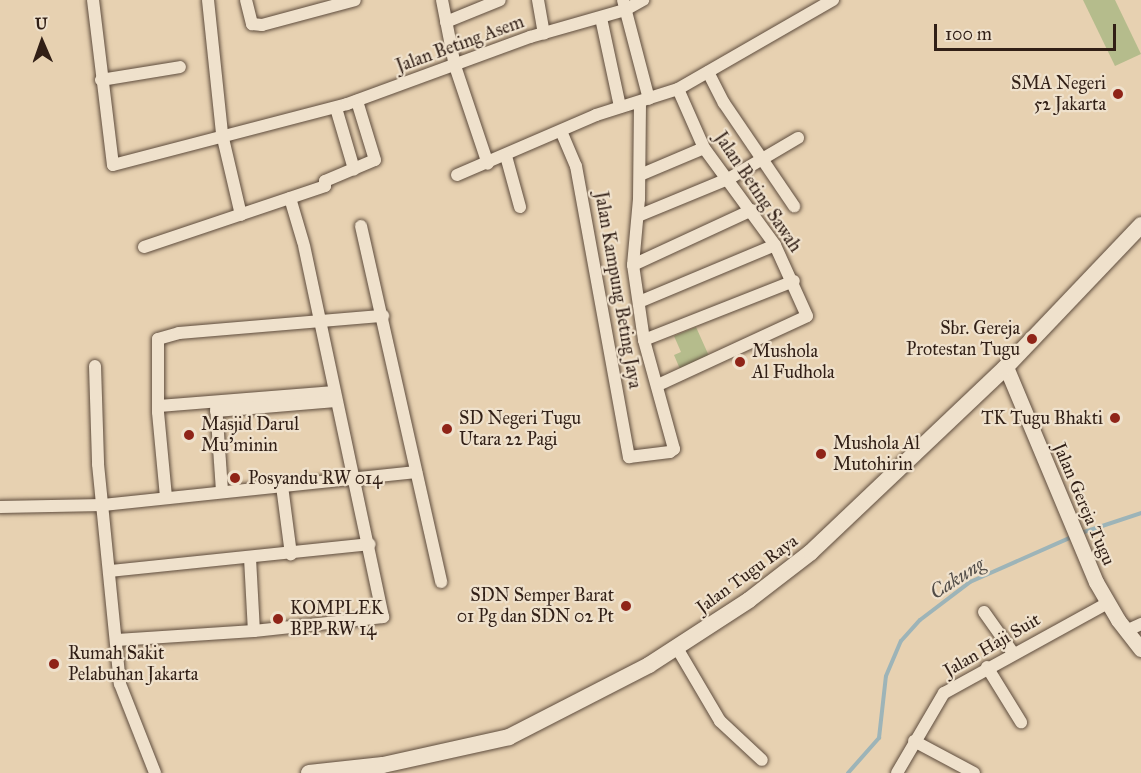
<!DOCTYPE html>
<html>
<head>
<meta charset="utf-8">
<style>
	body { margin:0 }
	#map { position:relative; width:1141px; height:773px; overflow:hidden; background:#e7d1b1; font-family:"IM FELL Great Primer",serif }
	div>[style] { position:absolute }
	.green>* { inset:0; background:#b5bc8c }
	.stream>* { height:4px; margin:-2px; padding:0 2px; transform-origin:2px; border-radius:2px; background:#9db4b8 }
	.roads { filter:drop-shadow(0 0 2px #5e4c3d) drop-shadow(0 0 2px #5e4c3d) }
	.minor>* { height:12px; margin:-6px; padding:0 6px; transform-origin:6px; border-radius:6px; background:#efe1cc }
	.tertiary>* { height:15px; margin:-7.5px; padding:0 7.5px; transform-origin:7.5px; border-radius:7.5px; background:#efe1cc }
	.secondary>* { height:16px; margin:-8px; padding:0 8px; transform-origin:8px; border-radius:8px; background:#efe1cc }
	.dots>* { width:16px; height:16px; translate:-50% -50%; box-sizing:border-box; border:3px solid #efe1cc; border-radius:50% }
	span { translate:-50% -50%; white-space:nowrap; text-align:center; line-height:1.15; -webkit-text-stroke:4.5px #efe1cc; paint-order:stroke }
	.street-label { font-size:18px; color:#311f16 }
	.poi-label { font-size:18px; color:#311f16 }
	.right { translate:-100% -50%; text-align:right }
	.left { translate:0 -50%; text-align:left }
	.water-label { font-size:20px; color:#514c47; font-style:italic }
	.north { position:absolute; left:12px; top:12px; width:60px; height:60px; -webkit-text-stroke:4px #efe1cc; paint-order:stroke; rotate:358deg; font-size:16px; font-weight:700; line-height:24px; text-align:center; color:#311f16 }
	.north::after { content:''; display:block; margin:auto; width:21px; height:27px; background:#311f16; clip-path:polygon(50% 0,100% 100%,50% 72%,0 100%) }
	.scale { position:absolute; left:934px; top:24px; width:182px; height:27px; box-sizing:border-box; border:3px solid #311f16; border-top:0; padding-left:8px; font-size:18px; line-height:21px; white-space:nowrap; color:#311f16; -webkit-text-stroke:4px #efe1cc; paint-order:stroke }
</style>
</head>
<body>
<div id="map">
	<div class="green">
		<i style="clip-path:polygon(1083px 0,1115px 0,1141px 54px,1115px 66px)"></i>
		<i style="clip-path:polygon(696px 327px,709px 356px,680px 369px,674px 355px,681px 352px,674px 336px)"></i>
	</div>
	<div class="stream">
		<i style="left:1081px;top:533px;width:63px;rotate:-18.4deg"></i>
		<i style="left:848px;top:773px;width:47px;rotate:-48.5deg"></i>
		<i style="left:879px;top:738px;width:62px;rotate:-83.6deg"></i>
		<i style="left:886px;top:676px;width:38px;rotate:-67deg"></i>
		<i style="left:901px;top:641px;width:28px;rotate:-48deg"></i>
		<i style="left:920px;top:620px;width:63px;rotate:-37.2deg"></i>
		<i style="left:970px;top:582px;width:114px;rotate:-23.9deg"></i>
	</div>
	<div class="roads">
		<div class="minor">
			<i style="left:93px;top:0;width:166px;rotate:83.1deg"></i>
			<i style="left:113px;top:165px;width:242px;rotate:-14.6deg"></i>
			<i style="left:347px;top:104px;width:195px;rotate:-20.1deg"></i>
			<i style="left:530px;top:37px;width:99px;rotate:-15.9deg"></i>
			<i style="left:625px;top:10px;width:21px;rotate:-29deg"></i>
			<i style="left:208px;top:0;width:135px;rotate:84deg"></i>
			<i style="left:222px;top:134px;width:83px;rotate:76.8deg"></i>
			<i style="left:246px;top:0;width:25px;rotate:76deg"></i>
			<i style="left:252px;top:24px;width:10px;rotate:6deg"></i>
			<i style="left:262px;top:25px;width:96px;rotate:-15deg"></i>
			<i style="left:442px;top:0;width:67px;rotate:78.9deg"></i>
			<i style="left:455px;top:66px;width:103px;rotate:71.4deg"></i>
			<i style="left:538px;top:0;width:34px;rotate:80deg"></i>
			<i style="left:623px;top:0;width:102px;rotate:75.3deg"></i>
			<i style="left:601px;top:18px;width:91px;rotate:77.9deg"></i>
			<i style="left:446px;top:22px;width:58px;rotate:-22.2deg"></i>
			<i style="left:708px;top:72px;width:35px;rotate:63deg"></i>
			<i style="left:724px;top:103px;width:125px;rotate:55.8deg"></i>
			<i style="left:101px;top:80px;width:80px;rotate:-9.3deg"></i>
			<i style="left:336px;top:108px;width:64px;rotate:73.6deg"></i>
			<i style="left:561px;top:131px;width:38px;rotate:67deg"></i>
			<i style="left:576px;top:166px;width:296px;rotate:79.7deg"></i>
			<i style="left:629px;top:457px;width:41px;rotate:-7deg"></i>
			<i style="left:670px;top:452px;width:5px;rotate:-37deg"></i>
			<i style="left:674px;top:449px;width:113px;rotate:-105.4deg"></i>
			<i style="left:644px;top:340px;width:76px;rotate:-98.3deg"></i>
			<i style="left:633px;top:265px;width:66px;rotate:-84.8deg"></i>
			<i style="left:639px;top:199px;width:97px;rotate:-89.4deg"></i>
			<i style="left:506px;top:156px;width:53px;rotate:74.6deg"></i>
			<i style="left:457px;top:175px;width:151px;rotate:-23.3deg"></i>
			<i style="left:596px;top:115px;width:86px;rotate:-17.6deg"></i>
			<i style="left:678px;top:89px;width:179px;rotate:-29.9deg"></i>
			<i style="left:640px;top:175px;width:69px;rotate:-22.9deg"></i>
			<i style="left:290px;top:198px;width:46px;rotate:73.5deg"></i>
			<i style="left:638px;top:216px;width:100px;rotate:-22.4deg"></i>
			<i style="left:730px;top:178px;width:79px;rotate:-30.5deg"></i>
			<i style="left:361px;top:226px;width:365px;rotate:77.3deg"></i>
			<i style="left:144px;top:247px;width:191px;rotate:-18.6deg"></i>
			<i style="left:325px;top:186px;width:5px;rotate:-90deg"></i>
			<i style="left:325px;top:181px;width:54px;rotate:-22.8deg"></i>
			<i style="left:375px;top:160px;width:62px;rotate:-107deg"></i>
			<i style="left:633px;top:265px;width:131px;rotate:-24.8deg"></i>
			<i style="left:639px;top:302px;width:147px;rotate:-22.7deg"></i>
			<i style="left:644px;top:340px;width:161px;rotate:-21.5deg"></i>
			<i style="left:95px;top:366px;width:98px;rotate:88.2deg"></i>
			<i style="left:98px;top:464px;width:221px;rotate:84.3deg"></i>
			<i style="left:120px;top:684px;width:96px;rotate:68.5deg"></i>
			<i style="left:658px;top:385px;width:164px;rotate:-24.8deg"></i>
			<i style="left:807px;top:316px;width:78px;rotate:-114.3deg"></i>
			<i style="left:775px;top:245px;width:120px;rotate:-126.2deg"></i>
			<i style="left:704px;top:148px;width:64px;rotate:-113.8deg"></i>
			<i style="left:216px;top:405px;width:86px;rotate:86deg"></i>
			<i style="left:159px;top:406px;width:176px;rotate:-4.6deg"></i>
			<i style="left:216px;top:411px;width:120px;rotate:-4.8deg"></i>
			<i style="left:282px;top:486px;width:69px;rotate:82.5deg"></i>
			<i style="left:166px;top:497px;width:85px;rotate:-95.4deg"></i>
			<i style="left:158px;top:412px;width:73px;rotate:-90deg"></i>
			<i style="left:158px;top:339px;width:22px;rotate:-16deg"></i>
			<i style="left:179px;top:333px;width:205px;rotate:-4.8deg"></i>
			<i style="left:0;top:507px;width:103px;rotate:-1.1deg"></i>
			<i style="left:103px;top:505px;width:315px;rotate:-6deg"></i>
			<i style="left:250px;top:558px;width:73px;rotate:86.9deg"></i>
			<i style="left:110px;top:571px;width:261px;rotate:-5.9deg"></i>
			<i style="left:984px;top:612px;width:50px;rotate:54.7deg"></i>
			<i style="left:1126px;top:631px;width:17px;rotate:-25deg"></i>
			<i style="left:117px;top:640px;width:137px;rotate:-3.8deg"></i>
			<i style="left:254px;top:631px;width:130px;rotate:-6.2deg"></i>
			<i style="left:383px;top:617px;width:380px;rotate:-102deg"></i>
			<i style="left:677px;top:648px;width:85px;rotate:59.5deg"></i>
			<i style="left:720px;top:721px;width:57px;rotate:42.9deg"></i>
			<i style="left:987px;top:667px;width:65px;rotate:58.3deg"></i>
			<i style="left:914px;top:741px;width:68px;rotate:28.1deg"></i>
			<i style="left:897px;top:773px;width:93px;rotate:-59.6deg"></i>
			<i style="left:944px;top:693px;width:187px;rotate:-28.8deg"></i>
		</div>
		<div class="tertiary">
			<i style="left:1006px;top:367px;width:233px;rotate:67.3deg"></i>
			<i style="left:1096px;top:582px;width:44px;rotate:59.9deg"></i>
			<i style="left:1118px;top:620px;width:37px;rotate:52deg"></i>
		</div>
		<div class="secondary">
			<i style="left:309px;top:773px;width:74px;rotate:-6.2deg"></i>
			<i style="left:383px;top:765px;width:129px;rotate:-12.5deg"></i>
			<i style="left:509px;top:737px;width:157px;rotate:-27.2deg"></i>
			<i style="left:649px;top:665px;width:119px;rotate:-33deg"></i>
			<i style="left:749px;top:600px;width:78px;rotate:-37.7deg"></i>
			<i style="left:811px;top:552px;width:269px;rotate:-43.5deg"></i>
			<i style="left:1006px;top:367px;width:196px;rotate:-46.4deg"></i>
		</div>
	</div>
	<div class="dots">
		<i style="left:1118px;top:94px;background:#8f2418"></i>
		<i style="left:1032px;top:339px;background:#8f2418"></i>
		<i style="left:740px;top:362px;background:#8f2418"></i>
		<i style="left:1115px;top:418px;background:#8f2418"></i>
		<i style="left:447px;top:429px;background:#8f2418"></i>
		<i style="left:189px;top:435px;background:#8f2418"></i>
		<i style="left:821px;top:454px;background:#8f2418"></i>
		<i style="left:235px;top:478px;background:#8f2418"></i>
		<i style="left:626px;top:606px;background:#8f2418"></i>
		<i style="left:278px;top:619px;background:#8f2418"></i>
		<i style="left:54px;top:664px;background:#8f2418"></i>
	</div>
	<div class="street-label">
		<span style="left:460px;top:44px;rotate:-20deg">Jalan Beting Asem</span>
		<span style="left:758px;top:192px;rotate:56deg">Jalan Beting Sawah</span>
		<span style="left:618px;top:290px;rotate:80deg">Jalan Kampung Beting Jaya</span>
		<span style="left:1084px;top:504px;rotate:67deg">Jalan Gereja Tugu</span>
		<span style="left:747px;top:574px;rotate:-36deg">Jalan Tugu Raya</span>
		<span style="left:992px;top:645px;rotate:-30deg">Jalan Haji Suit</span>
	</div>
	<div class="poi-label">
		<span class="right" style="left:1106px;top:94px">SMA Negeri<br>52 Jakarta</span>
		<span class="right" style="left:1020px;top:339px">Sbr. Gereja<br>Protestan Tugu</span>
		<span class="left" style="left:752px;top:362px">Mushola<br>Al Fudhola</span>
		<span class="right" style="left:1103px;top:418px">TK Tugu Bhakti</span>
		<span class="left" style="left:459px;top:429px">SD Negeri Tugu<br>Utara 22 Pagi</span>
		<span class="left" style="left:201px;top:435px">Masjid Darul<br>Mu'minin</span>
		<span class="left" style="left:833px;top:454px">Mushola Al<br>Mutohirin</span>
		<span class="left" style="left:248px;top:478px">Posyandu RW 014</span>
		<span class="right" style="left:614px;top:606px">SDN Semper Barat<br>01 Pg dan SDN 02 Pt</span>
		<span class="left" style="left:290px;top:619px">KOMPLEK<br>BPP RW 14</span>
		<span class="left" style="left:68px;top:664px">Rumah Sakit<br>Pelabuhan Jakarta</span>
	</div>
	<div class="water-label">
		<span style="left:957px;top:578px;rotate:-32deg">Cakung</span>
	</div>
	<div class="north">U</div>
	<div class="scale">100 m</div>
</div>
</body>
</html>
